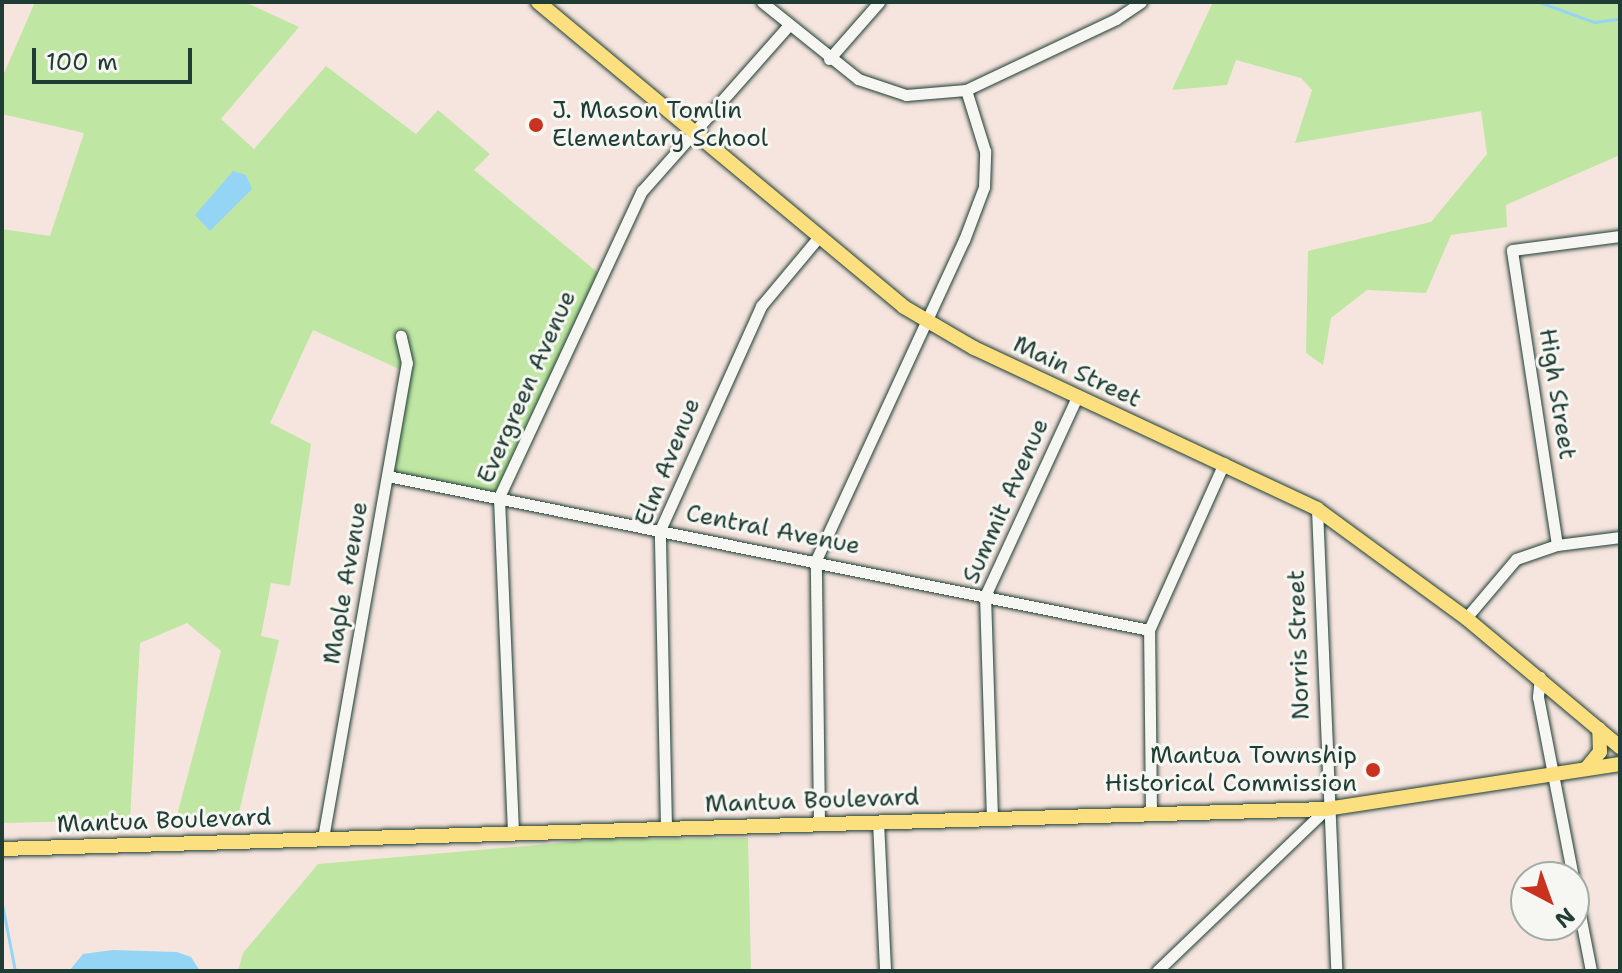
<!DOCTYPE html>
<html>
<head>
<meta charset="utf-8">
<style>
	body { margin:0 }
	#map { position:relative; width:1622px; height:973px; overflow:hidden; background:#f6e5de; font-family:"Shantell Sans",sans-serif }
	div>[style] { position:absolute }
	.green>* { inset:0; background:#bfe7a3 }
	.water>* { inset:0; background:#94d5f6 }
	.stream>* { height:3px; margin:-1.5px; padding:0 1.5px; transform-origin:1.5px; border-radius:1.5px; background:#94d5f6 }
	.roads { filter:drop-shadow(0 0 2px #1f3d34) drop-shadow(0 0 2px #1f3d34) }
	.minor>* { height:11px; margin:-5.5px; padding:0 5.5px; transform-origin:5.5px; border-radius:5.5px; background:#f6f6f2 }
	.major>* { height:14px; margin:-7px; padding:0 7px; transform-origin:7px; border-radius:7px; background:#fce080 }
	.dots>* { width:22px; height:22px; translate:-50% -50%; box-sizing:border-box; border:4px solid #f6f6f2; border-radius:50% }
	span { translate:-50% -50%; white-space:nowrap; text-align:center; line-height:1.15; -webkit-text-stroke:6px #f6f6f2; paint-order:stroke }
	.poi-label { font-size:24px; color:#1f3d34 }
	.left { translate:0 -50%; text-align:left }
	.right { translate:-100% -50%; text-align:right }
	.street-label { font-size:24px; color:#1f3d34 }
	.frame { position:absolute; inset:0; border:4px solid #1f3d34; pointer-events:none }
	.north { position:absolute; left:1510px; top:861px; width:80px; height:80px; box-sizing:border-box; background:#f6f6f2; border:2px solid #a0aca6; border-radius:50%; rotate:139deg; font-size:22px; font-weight:700; line-height:32px; text-align:center; color:#1f3d34 }
	.north::after { content:''; display:block; margin:auto; width:28px; height:36px; background:#c8321e; clip-path:polygon(50% 0,100% 100%,50% 72%,0 100%) }
	.scale { position:absolute; left:32px; top:48px; width:160px; height:36px; box-sizing:border-box; border:4px solid #1f3d34; border-top:0; padding-left:10px; font-size:24px; line-height:28px; white-space:nowrap; color:#1f3d34; -webkit-text-stroke:6px #f6f6f2; paint-order:stroke }
</style>
</head>
<body>
<div id="map">
	<div class="green">
		<i style="clip-path:polygon(35px 2px,245px 2px,299px 27px,221px 119px,254px 149px,326px 66px,416px 134px,438px 110px,490px 154px,474px 170px,602px 276px,504px 501px,392px 476px,408px 373px,313px 330px,270px 423px,311px 444px,290px 586px,271px 583px,261px 636px,279px 640px,238px 817px,176px 819px,221px 651px,187px 623px,140px 643px,130px 820px,2px 823px,2px 229px,50px 236px,84px 133px,2px 114px,2px 78px)"></i>
		<i style="clip-path:polygon(1213px 2px,1620px 2px,1620px 155px,1506px 205px,1507px 227px,1451px 235px,1426px 293px,1367px 290px,1331px 318px,1323px 365px,1306px 353px,1308px 251px,1431px 222px,1487px 154px,1481px 111px,1295px 143px,1312px 90px,1301px 78px,1236px 60px,1227px 85px,1172px 90px)"></i>
		<i style="clip-path:polygon(748px 838px,751px 971px,238px 971px,243px 953px,318px 864px,604px 839px)"></i>
	</div>
	<div class="water">
		<i style="clip-path:polygon(233px 171px,246px 175px,252px 189px,210px 231px,195px 215px)"></i>
		<i style="clip-path:polygon(113px 950px,177px 952px,191px 957px,200px 971px,69px 971px,83px 954px)"></i>
	</div>
	<div class="stream">
		<i style="left:1539px;top:2px;width:59px;rotate:20deg"></i>
		<i style="left:1594px;top:22px;width:26px;rotate:-7deg"></i>
		<i style="left:2px;top:904px;width:68px;rotate:79deg"></i>
	</div>
	<div class="roads">
		<div class="minor">
			<i style="left:762px;top:2px;width:123px;rotate:38.7deg"></i>
			<i style="left:858px;top:79px;width:51px;rotate:18.4deg"></i>
			<i style="left:906px;top:95px;width:60px;rotate:-4.8deg"></i>
			<i style="left:966px;top:90px;width:166px;rotate:-25.3deg"></i>
			<i style="left:1116px;top:19px;width:30px;rotate:-34deg"></i>
			<i style="left:829px;top:59px;width:76px;rotate:-48.7deg"></i>
			<i style="left:388px;top:476px;width:776px;rotate:11.44deg"></i>
			<i style="left:1317px;top:509px;width:462px;rotate:87.6deg"></i>
			<i style="left:1557px;top:545px;width:298px;rotate:-98.7deg"></i>
			<i style="left:1512px;top:250px;width:109px;rotate:-7.4deg"></i>
			<i style="left:1466px;top:618px;width:77px;rotate:-49.7deg"></i>
			<i style="left:1516px;top:559px;width:43px;rotate:-18.9deg"></i>
			<i style="left:1557px;top:545px;width:64px;rotate:-7.2deg"></i>
			<i style="left:1540px;top:677px;width:20px;rotate:96deg"></i>
			<i style="left:1538px;top:697px;width:183px;rotate:79deg"></i>
			<i style="left:1151px;top:813px;width:183px;rotate:-90.6deg"></i>
			<i style="left:1149px;top:630px;width:183px;rotate:-65.8deg"></i>
			<i style="left:992px;top:818px;width:222px;rotate:-91.8deg"></i>
			<i style="left:985px;top:596px;width:219px;rotate:-65.2deg"></i>
			<i style="left:878px;top:821px;width:150px;rotate:87.3deg"></i>
			<i style="left:819px;top:823px;width:263px;rotate:-90.7deg"></i>
			<i style="left:816px;top:560px;width:353px;rotate:-65.2deg"></i>
			<i style="left:964px;top:240px;width:57px;rotate:-69.3deg"></i>
			<i style="left:984px;top:187px;width:36px;rotate:-88deg"></i>
			<i style="left:985px;top:151px;width:64px;rotate:-107.3deg"></i>
			<i style="left:666px;top:827px;width:297px;rotate:-91.2deg"></i>
			<i style="left:660px;top:530px;width:246px;rotate:-65.7deg"></i>
			<i style="left:761px;top:306px;width:87px;rotate:-50.1deg"></i>
			<i style="left:513px;top:832px;width:335px;rotate:-92.4deg"></i>
			<i style="left:499px;top:497px;width:338px;rotate:-65deg"></i>
			<i style="left:642px;top:191px;width:222px;rotate:-48.5deg"></i>
			<i style="left:323px;top:838px;width:482px;rotate:-80deg"></i>
			<i style="left:407px;top:363px;width:28px;rotate:-103deg"></i>
			<i style="left:1574px;top:884px;width:89px;rotate:78.9deg"></i>
			<i style="left:1157px;top:971px;width:234px;rotate:-43.8deg"></i>
		</div>
		<div class="major">
			<i style="left:538px;top:2px;width:476px;rotate:39.8deg"></i>
			<i style="left:904px;top:307px;width:81px;rotate:30.4deg"></i>
			<i style="left:974px;top:348px;width:379px;rotate:25.1deg"></i>
			<i style="left:1317px;top:509px;width:185px;rotate:36.2deg"></i>
			<i style="left:1466px;top:618px;width:201px;rotate:40deg"></i>
			<i style="left:1586px;top:769px;width:22px;rotate:-51deg"></i>
			<i style="left:1600px;top:752px;width:23px;rotate:-92deg"></i>
			<i style="left:2px;top:849px;width:1325px;rotate:-1.73deg"></i>
			<i style="left:1326px;top:809px;width:297px;rotate:-8.7deg"></i>
		</div>
	</div>
	<div class="dots">
		<i style="left:536px;top:125px;background:#c8321e"></i>
		<i style="left:1373px;top:770px;background:#c8321e"></i>
	</div>
	<div class="poi-label">
		<span class="left" style="left:552px;top:125px">J. Mason Tomlin<br>Elementary School</span>
		<span class="right" style="left:1357px;top:770px">Mantua Township<br>Historical Commission</span>
	</div>
	<div class="street-label">
		<span style="left:1077px;top:372px;rotate:25deg">Main Street</span>
		<span style="left:527px;top:387px;rotate:-66deg">Evergreen Avenue</span>
		<span style="left:1557px;top:394px;rotate:81deg">High Street</span>
		<span style="left:668px;top:462px;rotate:-68deg">Elm Avenue</span>
		<span style="left:1006px;top:501px;rotate:-66deg">Summit Avenue</span>
		<span style="left:773px;top:530px;rotate:11deg">Central Avenue</span>
		<span style="left:346px;top:583px;rotate:-80deg">Maple Avenue</span>
		<span style="left:1299px;top:645px;rotate:-92deg">Norris Street</span>
		<span style="left:812px;top:801px;rotate:-2deg">Mantua Boulevard</span>
		<span style="left:164px;top:821px;rotate:-2deg">Mantua Boulevard</span>
	</div>
	<div class="frame"></div>
	<div class="north">N</div>
	<div class="scale">100 m</div>
</div>
</body>
</html>
